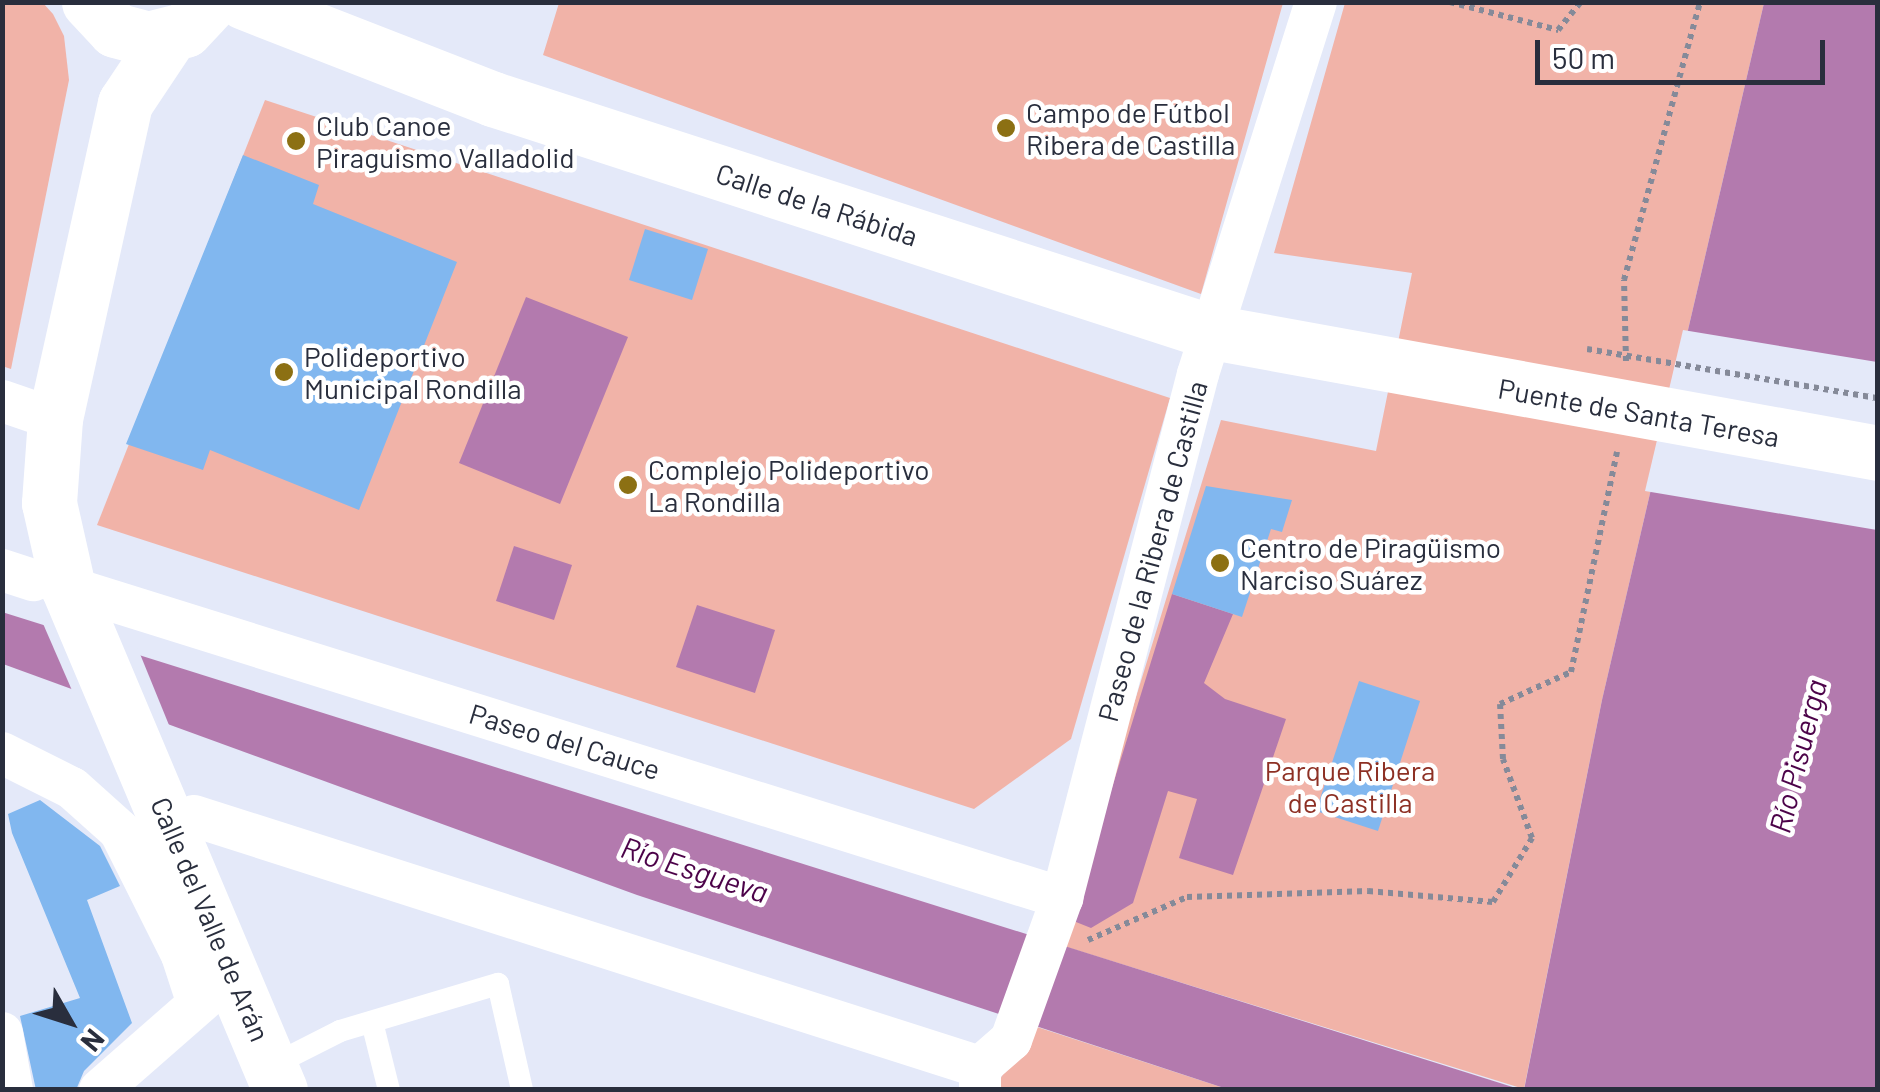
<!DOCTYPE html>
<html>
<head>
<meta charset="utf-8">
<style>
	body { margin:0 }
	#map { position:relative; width:1880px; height:1092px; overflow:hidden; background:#e4e9f9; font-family:Barlow,sans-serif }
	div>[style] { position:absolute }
	.green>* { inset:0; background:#f1b3a8 }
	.water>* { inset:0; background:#b37aae }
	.pier>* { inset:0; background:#e4e9f9 }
	.building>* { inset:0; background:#81b7ef }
	.path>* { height:6px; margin-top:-3px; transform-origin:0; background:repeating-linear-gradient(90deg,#858a99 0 5px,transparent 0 10px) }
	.lane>* { height:22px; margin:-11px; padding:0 11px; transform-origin:11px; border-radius:11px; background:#fff }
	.street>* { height:42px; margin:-21px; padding:0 21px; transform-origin:21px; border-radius:21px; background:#fff }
	.secondary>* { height:55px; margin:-27.5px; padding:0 27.5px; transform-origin:27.5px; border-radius:27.5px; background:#fff }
	.dots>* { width:28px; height:28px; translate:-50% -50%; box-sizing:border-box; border:5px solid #fff; border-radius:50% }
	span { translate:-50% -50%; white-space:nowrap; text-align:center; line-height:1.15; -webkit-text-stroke:9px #fff; paint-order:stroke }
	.poi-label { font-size:28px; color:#292e3d }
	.left { translate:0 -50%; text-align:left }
	.street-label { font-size:28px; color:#292e3d }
	.park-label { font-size:28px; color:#8d3024 }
	.water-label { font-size:30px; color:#4c0349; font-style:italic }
	.frame { position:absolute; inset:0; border:5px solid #292e3d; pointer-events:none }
	.north { position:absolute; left:20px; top:972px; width:100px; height:100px; -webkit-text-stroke:8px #fff; paint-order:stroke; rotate:129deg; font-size:28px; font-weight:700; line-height:40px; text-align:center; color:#292e3d }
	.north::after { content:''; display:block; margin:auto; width:35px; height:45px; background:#292e3d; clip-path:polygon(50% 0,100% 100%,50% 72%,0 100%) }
	.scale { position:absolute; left:1535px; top:40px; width:290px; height:45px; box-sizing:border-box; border:5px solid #292e3d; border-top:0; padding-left:12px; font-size:30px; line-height:35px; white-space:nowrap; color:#292e3d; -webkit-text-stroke:8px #fff; paint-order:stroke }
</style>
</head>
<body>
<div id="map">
	<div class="green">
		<i style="clip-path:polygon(2px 3px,43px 3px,53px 14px,64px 36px,69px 80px,11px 369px,2px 366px)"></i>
		<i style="clip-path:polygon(559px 3px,559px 2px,1283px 3px,1201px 294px,543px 55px)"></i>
		<i style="clip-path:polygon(1345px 3px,1764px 3px,1602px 700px,1524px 1089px,1060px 945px,1221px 420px,1376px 451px,1412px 273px,1274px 253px)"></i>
		<i style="clip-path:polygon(265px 100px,1170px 398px,1071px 739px,974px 809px,97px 525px)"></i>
		<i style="clip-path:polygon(1031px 1025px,1227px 1089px,994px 1090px)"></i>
	</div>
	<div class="water">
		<i style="clip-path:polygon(1764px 3px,1877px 3px,1877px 1089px,1524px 1090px,1602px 700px)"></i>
		<i style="clip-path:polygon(526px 297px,628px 337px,560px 504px,459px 463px)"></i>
		<i style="clip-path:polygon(514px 546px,572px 565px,554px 620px,496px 601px)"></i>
		<i style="clip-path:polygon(1172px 594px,1233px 614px,1204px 683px,1225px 699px,1286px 719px,1233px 875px,1179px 858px,1197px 799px,1168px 791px,1133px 903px,1091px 928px,1071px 920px)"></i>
		<i style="clip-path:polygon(697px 605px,775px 630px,755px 693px,676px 667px)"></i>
		<i style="clip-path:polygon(2px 612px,1519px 1089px,1227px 1089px,637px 895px,3px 664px)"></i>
	</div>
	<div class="pier">
		<i style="clip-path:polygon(1683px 330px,1877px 362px,1877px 530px,1645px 491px)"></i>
		<i style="clip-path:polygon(41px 619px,138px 649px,171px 730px,74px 695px)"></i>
	</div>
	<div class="building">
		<i style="clip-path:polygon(243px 155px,319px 185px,313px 204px,457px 262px,359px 510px,210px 450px,203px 470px,126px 444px)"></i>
		<i style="clip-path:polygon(645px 229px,708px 249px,692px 300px,629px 280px)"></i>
		<i style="clip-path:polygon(1206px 486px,1292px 500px,1282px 532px,1271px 529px,1242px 617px,1172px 594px)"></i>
		<i style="clip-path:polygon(1359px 681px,1420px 701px,1378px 831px,1316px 811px)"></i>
		<i style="clip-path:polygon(40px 800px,100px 846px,120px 886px,87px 900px,132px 1023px,84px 1071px,76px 1090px,36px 1090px,20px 1016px,80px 998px,12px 833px,8px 814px)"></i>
	</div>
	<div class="path">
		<i style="left:1450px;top:2px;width:112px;rotate:14.5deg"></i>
		<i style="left:1558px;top:30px;width:36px;rotate:-51deg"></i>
		<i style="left:1587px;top:349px;width:295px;rotate:9.6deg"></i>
		<i style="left:1626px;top:361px;width:81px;rotate:-91.4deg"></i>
		<i style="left:1624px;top:280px;width:288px;rotate:-74.7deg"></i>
		<i style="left:1088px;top:940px;width:108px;rotate:-23.5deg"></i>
		<i style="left:1187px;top:897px;width:181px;rotate:-1.9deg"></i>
		<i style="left:1368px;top:891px;width:125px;rotate:5deg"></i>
		<i style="left:1493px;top:902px;width:75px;rotate:-58.6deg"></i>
		<i style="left:1532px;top:838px;width:84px;rotate:-110.2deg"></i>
		<i style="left:1503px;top:759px;width:55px;rotate:-93.1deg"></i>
		<i style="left:1500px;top:704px;width:78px;rotate:-24.3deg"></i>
		<i style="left:1571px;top:672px;width:225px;rotate:-78.2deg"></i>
	</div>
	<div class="lane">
		<i style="left:372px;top:1022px;width:70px;rotate:76deg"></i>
		<i style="left:273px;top:1065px;width:75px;rotate:-26.9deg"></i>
		<i style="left:340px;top:1031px;width:165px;rotate:-16.6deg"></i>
		<i style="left:498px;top:984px;width:109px;rotate:77.2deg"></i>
	</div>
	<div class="street">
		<i style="left:2px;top:401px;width:56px;rotate:18.8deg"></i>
		<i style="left:2px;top:570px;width:33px;rotate:18deg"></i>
		<i style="left:68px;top:587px;width:1042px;rotate:17.37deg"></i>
		<i style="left:2px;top:753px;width:78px;rotate:26.6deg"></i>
		<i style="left:72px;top:788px;width:64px;rotate:41.9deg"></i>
		<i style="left:120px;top:831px;width:139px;rotate:63.4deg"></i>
		<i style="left:182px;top:955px;width:48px;rotate:71.9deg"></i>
		<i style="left:194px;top:816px;width:825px;rotate:17.71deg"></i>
		<i style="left:2px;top:1033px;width:58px;rotate:80deg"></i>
		<i style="left:100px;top:1090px;width:159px;rotate:-41.2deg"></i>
		<i style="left:980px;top:1090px;width:23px;rotate:-90deg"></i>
		<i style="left:980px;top:1067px;width:41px;rotate:-41.1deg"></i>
		<i style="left:1011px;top:1040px;width:151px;rotate:-70.2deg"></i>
		<i style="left:1062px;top:898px;width:541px;rotate:-75.45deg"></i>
		<i style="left:1198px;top:374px;width:390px;rotate:-72.4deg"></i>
	</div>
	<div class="secondary">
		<i style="left:89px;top:2px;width:38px;rotate:47deg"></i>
		<i style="left:115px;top:30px;width:34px;rotate:15deg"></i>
		<i style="left:148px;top:39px;width:38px;rotate:-14deg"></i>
		<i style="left:185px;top:30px;width:38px;rotate:-47deg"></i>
		<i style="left:244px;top:2px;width:267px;rotate:21.3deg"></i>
		<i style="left:493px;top:99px;width:756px;rotate:17.96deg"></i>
		<i style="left:1212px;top:332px;width:677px;rotate:10.3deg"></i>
		<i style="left:169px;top:37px;width:79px;rotate:123.7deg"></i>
		<i style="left:125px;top:103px;width:324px;rotate:102.5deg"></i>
		<i style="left:55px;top:419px;width:84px;rotate:94.1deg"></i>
		<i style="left:49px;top:503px;width:86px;rotate:77.3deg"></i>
		<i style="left:68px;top:587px;width:546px;rotate:67.15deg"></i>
	</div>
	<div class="dots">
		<i style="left:1006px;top:128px;background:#8c7013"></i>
		<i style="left:296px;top:141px;background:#8c7013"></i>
		<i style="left:284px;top:372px;background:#8c7013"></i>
		<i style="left:628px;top:485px;background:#8c7013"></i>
		<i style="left:1220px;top:563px;background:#8c7013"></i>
	</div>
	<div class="poi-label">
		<span class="left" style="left:1026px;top:128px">Campo de Fútbol<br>Ribera de Castilla</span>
		<span class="left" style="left:316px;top:141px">Club Canoe<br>Piraguismo Valladolid</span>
		<span class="left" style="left:304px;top:372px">Polideportivo<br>Municipal Rondilla</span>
		<span class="left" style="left:648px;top:485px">Complejo Polideportivo<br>La Rondilla</span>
		<span class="left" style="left:1240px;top:563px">Centro de Piragüismo<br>Narciso Suárez</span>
	</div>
	<div class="street-label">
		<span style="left:817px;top:204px;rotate:18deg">Calle de la Rábida</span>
		<span style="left:1639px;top:412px;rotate:10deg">Puente de Santa Teresa</span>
		<span style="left:1152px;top:551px;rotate:-75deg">Paseo de la Ribera de Castilla</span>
		<span style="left:565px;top:741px;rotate:17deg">Paseo del Cauce</span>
		<span style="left:211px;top:919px;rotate:67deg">Calle del Valle de Arán</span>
	</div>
	<div class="park-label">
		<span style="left:1350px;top:786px">Parque Ribera<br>de Castilla</span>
	</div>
	<div class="water-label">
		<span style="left:1797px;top:756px;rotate:-76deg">Río Pisuerga</span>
		<span style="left:695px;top:869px;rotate:18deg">Río Esgueva</span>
	</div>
	<div class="frame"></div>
	<div class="north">N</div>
	<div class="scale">50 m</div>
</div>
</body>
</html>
